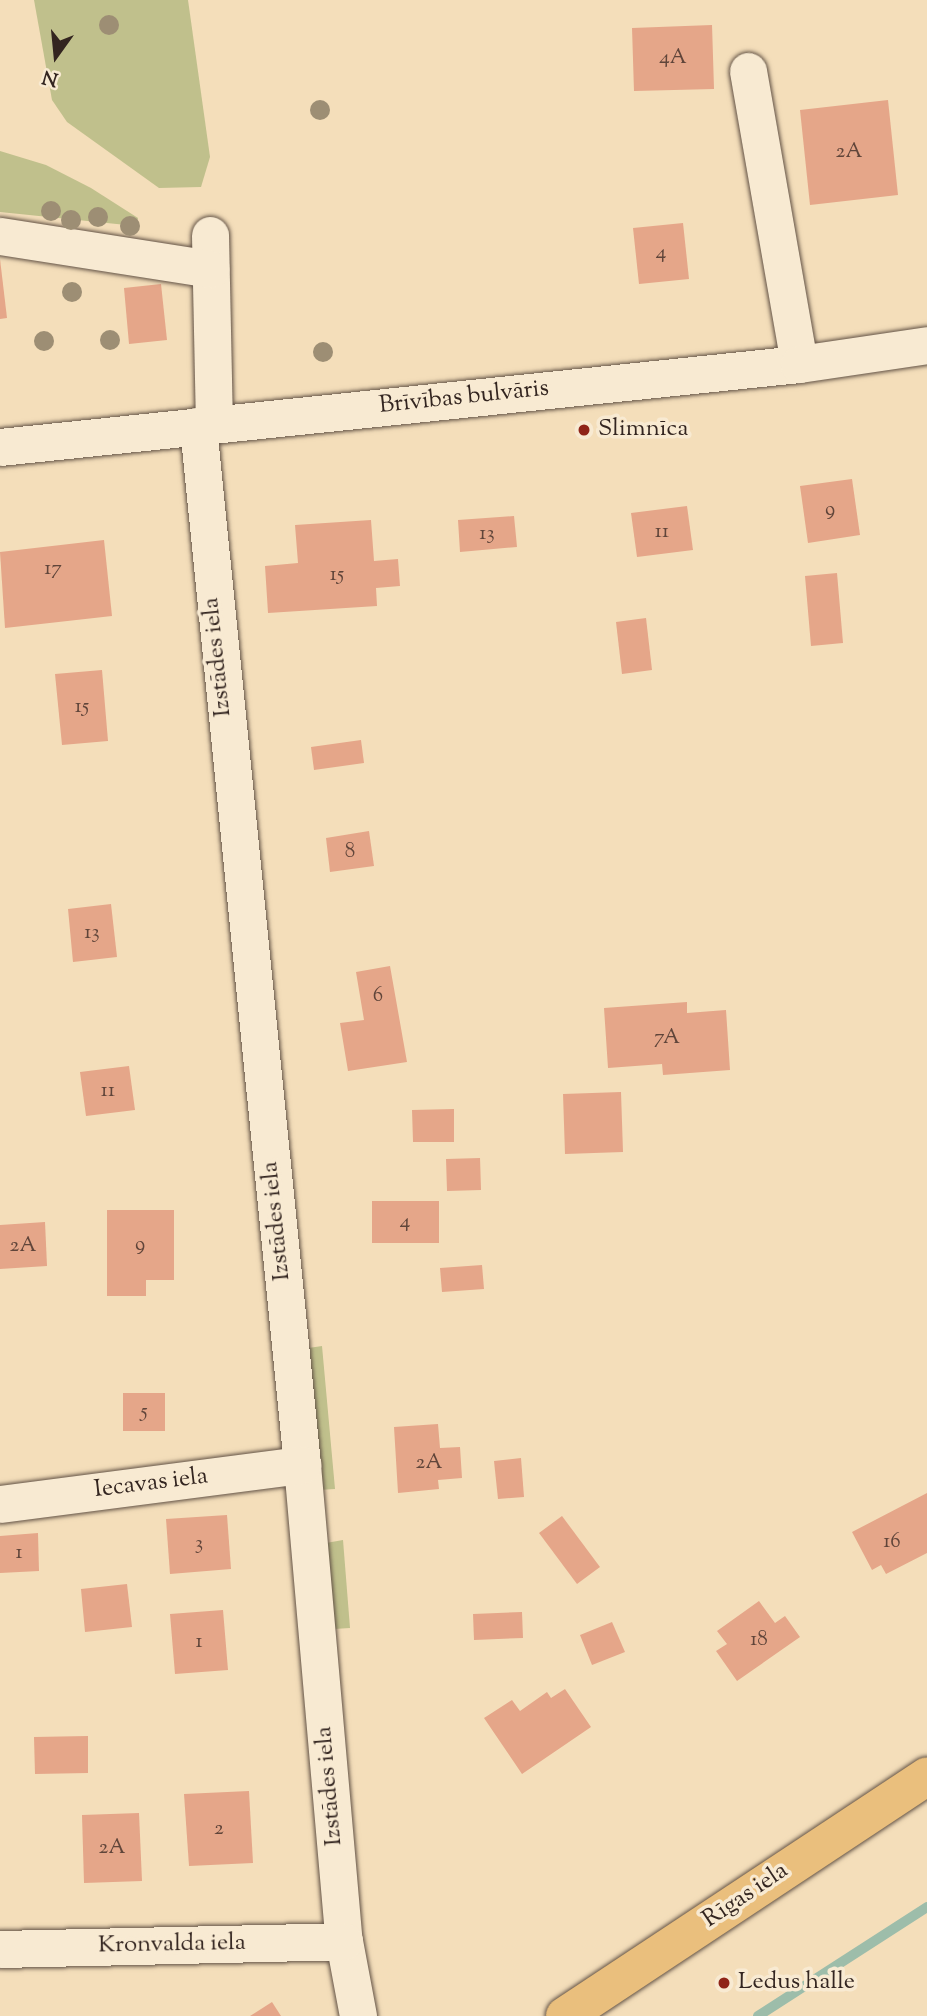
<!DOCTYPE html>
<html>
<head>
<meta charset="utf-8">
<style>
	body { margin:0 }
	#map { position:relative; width:927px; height:2016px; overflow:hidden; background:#f4deba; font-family:"Sorts Mill Goudy",serif }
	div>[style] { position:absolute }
	.green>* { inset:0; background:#c0c08c }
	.stream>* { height:10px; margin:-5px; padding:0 5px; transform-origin:5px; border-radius:5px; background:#9dbdaa }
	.building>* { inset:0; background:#e5a689 }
	.roads { filter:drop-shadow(0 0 2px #635346) drop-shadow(0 0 2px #635346) }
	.minor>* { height:37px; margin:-18.5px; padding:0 18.5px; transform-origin:18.5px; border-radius:18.5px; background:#f8ead2 }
	.major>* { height:38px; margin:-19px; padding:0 19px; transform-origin:19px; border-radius:19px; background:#eabf7d }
	.trees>* { width:20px; height:20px; margin:-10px; border-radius:50%; background:#9d8e74 }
	.dots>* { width:19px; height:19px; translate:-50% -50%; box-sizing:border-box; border:4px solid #f8ead2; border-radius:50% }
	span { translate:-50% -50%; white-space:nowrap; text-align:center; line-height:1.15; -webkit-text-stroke:7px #f8ead2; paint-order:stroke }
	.number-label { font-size:21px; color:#60453a }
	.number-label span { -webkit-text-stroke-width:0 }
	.street-label { font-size:24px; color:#332520 }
	.poi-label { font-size:24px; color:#332520 }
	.left { translate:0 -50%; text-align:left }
	.north { position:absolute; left:21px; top:21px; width:70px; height:70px; -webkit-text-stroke:5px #f8ead2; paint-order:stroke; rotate:195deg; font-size:19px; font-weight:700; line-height:28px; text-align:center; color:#332520 }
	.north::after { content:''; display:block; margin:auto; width:24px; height:32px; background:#332520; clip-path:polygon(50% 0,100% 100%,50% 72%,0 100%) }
</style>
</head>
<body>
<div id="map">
	<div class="green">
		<i style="clip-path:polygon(34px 0,188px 0,210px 157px,201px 187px,159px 188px,67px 122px,52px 100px)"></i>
		<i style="clip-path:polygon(0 151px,46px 165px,91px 188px,138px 218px,136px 226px,0 212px)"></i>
		<i style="clip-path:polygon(322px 1346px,335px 1489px,319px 1490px,302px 1349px)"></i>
		<i style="clip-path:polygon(343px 1540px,350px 1628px,334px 1629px,326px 1543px)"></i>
	</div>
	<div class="stream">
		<i style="left:758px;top:2016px;width:201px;rotate:-32.8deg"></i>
	</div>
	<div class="building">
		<i style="clip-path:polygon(712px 25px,714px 89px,634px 91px,632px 28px)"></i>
		<i style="clip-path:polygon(888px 100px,898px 195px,810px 205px,800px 110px)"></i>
		<i style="clip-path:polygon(683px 223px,689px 279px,639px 284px,633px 228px)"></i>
		<i style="clip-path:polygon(0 259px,7px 318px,0 319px)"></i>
		<i style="clip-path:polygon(161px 284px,167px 340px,129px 344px,124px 288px)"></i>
		<i style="clip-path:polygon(852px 479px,860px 535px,808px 543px,800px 486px)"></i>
		<i style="clip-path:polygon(687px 506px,693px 550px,637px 557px,631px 513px)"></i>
		<i style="clip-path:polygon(514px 516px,517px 547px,460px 552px,458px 520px)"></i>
		<i style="clip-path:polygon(371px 520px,374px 561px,398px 559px,400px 586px,376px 588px,377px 606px,268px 613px,265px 566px,298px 563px,295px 525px)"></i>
		<i style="clip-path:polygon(104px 540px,112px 616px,5px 628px,0 552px)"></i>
		<i style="clip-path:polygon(837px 573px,843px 643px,811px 646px,805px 576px)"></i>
		<i style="clip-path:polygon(646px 618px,652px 670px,622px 674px,616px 622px)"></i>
		<i style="clip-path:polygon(102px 670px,108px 741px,62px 745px,55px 674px)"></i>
		<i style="clip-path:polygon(361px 740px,364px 763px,314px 770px,311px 747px)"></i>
		<i style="clip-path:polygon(369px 831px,374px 866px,330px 872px,326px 838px)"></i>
		<i style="clip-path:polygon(111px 904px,117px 957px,73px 962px,68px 909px)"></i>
		<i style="clip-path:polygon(390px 966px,407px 1062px,348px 1071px,340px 1023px,364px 1020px,356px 972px)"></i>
		<i style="clip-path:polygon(687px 1002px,687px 1013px,726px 1010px,730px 1070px,663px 1075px,662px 1064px,608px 1068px,604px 1008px)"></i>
		<i style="clip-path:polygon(129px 1066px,135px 1110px,86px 1116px,80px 1072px)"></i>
		<i style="clip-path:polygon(621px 1092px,623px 1152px,565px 1154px,563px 1094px)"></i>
		<i style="clip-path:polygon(454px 1109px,454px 1142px,413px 1142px,412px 1110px)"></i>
		<i style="clip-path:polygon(480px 1158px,481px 1190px,447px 1191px,446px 1159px)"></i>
		<i style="clip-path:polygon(372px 1201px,439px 1201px,439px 1243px,372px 1243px)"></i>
		<i style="clip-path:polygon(107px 1210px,174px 1210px,174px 1280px,146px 1280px,146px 1296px,107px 1296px)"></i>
		<i style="clip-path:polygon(45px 1222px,47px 1266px,0 1269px,0 1225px)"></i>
		<i style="clip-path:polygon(482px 1265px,484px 1289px,442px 1292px,440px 1268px)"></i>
		<i style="clip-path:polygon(123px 1393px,165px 1393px,165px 1431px,123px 1431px)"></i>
		<i style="clip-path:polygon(438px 1424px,440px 1448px,460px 1447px,462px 1478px,438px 1480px,439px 1489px,398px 1493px,394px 1427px)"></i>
		<i style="clip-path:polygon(521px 1458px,524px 1497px,498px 1499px,494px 1461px)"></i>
		<i style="clip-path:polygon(927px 1493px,927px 1553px,886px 1574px,881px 1565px,872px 1570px,852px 1532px)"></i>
		<i style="clip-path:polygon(227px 1515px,231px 1569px,170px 1574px,166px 1519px)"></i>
		<i style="clip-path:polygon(562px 1516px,600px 1567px,577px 1584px,539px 1533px)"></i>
		<i style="clip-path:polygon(38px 1533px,39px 1571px,0 1573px,0 1536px)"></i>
		<i style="clip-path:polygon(127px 1584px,132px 1627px,85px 1632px,81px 1589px)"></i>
		<i style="clip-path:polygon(759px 1601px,775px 1623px,785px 1616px,800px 1637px,737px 1681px,716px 1651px,727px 1644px,717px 1631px)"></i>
		<i style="clip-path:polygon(223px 1610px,228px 1670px,175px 1674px,170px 1614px)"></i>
		<i style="clip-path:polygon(522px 1612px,523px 1638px,474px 1640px,473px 1614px)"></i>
		<i style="clip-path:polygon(612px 1622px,625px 1652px,592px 1665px,580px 1635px)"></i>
		<i style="clip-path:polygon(565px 1689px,591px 1727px,522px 1774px,484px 1718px,512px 1700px,520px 1711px,547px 1692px,551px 1698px)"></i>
		<i style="clip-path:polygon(88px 1736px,88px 1773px,35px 1774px,34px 1737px)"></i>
		<i style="clip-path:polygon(249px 1791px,253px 1863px,189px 1866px,184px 1794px)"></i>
		<i style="clip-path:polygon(139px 1813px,142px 1881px,84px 1883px,82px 1815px)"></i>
		<i style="clip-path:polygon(272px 2002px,281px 2016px,250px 2016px)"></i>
	</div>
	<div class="roads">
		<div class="minor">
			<i style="left:748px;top:71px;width:297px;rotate:80.1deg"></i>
			<i style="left:210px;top:235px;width:189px;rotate:88.8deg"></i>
			<i style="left:0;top:236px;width:213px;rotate:8.9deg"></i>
			<i style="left:198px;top:426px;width:1044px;rotate:84.28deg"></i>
			<i style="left:302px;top:1465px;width:478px;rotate:85deg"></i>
			<i style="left:344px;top:1941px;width:76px;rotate:79.4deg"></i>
			<i style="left:0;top:447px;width:803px;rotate:-5.93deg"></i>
			<i style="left:799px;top:364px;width:129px;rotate:-8.4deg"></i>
			<i style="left:0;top:1504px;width:305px;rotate:-7.4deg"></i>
			<i style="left:0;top:1949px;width:344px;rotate:-1.3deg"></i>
		</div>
		<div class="major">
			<i style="left:565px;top:2016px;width:434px;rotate:-33.5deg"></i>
		</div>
	</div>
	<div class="trees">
		<i style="left:109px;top:25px"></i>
		<i style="left:320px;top:110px"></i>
		<i style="left:51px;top:211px"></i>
		<i style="left:98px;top:217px"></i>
		<i style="left:71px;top:220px"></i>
		<i style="left:130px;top:226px"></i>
		<i style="left:72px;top:292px"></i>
		<i style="left:110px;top:340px"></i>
		<i style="left:44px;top:341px"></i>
		<i style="left:323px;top:352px"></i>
	</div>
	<div class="dots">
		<i style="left:584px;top:430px;background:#8f2418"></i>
		<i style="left:724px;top:1983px;background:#8f2418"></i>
	</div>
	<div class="number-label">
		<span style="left:673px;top:58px">4A</span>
		<span style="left:849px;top:152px">2A</span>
		<span style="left:661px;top:253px">4</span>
		<span style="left:830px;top:510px">9</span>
		<span style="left:662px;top:532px">11</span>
		<span style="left:487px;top:534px">13</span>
		<span style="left:53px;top:569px">17</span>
		<span style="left:337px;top:575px">15</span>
		<span style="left:82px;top:707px">15</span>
		<span style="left:350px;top:852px">8</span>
		<span style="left:92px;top:933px">13</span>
		<span style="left:378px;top:996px">6</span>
		<span style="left:667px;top:1038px">7A</span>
		<span style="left:108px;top:1091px">11</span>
		<span style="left:405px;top:1222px">4</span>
		<span style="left:140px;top:1245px">9</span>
		<span style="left:23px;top:1246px">2A</span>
		<span style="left:144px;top:1412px">5</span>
		<span style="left:429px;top:1463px">2A</span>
		<span style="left:892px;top:1542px">16</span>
		<span style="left:199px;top:1544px">3</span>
		<span style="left:19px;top:1553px">1</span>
		<span style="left:759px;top:1640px">18</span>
		<span style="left:199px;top:1642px">1</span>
		<span style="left:219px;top:1829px">2</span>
		<span style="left:112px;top:1848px">2A</span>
	</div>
	<div class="street-label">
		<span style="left:464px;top:398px;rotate:-6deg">Brīvības bulvāris</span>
		<span style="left:218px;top:657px;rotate:-96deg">Izstādes iela</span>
		<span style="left:277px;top:1221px;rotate:-96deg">Izstādes iela</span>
		<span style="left:151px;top:1484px;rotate:-7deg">Iecavas iela</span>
		<span style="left:330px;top:1786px;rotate:-95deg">Izstādes iela</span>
		<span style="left:746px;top:1896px;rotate:-34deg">Rīgas iela</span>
		<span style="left:172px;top:1945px;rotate:-1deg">Kronvalda iela</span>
	</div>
	<div class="poi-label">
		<span class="left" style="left:598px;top:430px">Slimnīca</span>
		<span class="left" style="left:738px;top:1983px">Ledus halle</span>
	</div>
	<div class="north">N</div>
</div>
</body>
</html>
